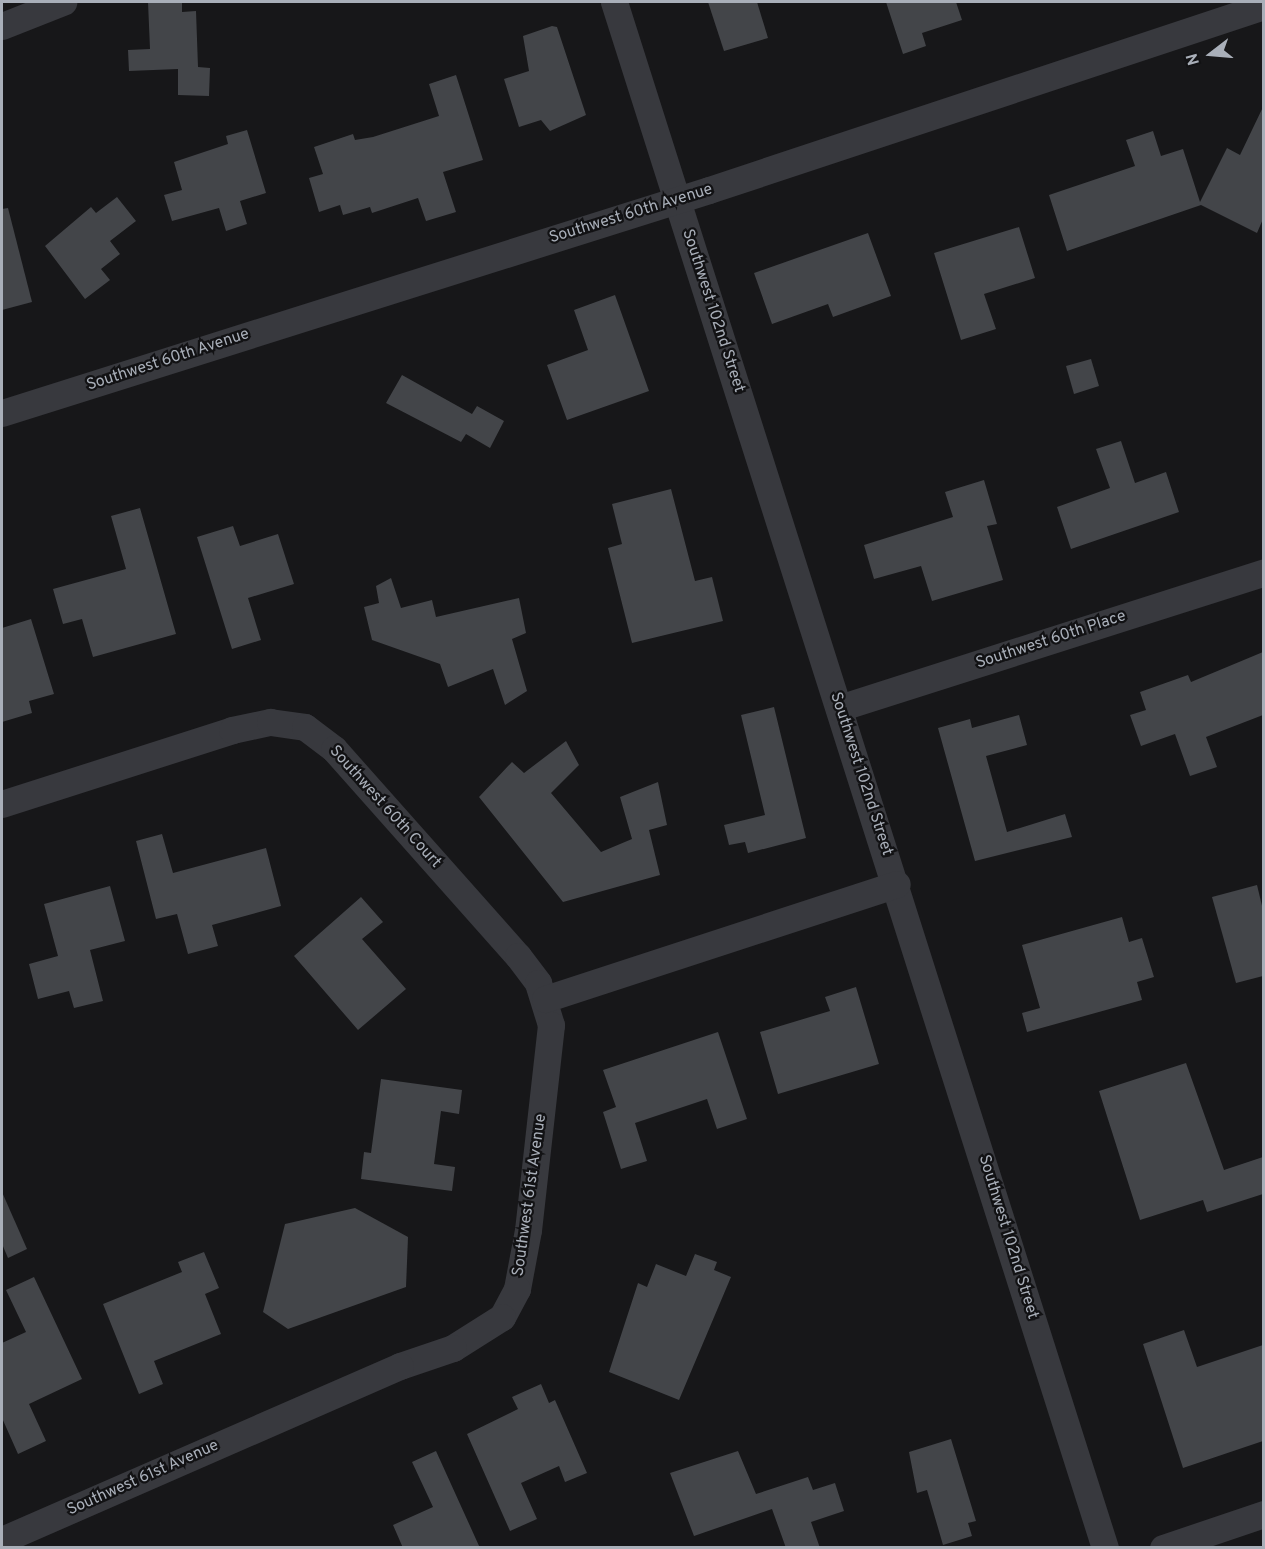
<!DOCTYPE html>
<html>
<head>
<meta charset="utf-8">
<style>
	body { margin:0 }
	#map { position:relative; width:1265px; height:1549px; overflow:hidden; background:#171719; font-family:Overpass,sans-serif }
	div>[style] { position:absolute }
	.building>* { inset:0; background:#434549 }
	.minor>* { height:27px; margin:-13.5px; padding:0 13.5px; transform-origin:13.5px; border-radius:13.5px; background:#38393e }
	span { translate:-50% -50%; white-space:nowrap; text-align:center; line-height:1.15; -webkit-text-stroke:4.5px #121214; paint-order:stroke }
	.street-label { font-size:16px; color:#a9afb9 }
	.frame { position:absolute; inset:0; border:3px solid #a9afb9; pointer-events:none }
	.north { position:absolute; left:1181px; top:24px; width:60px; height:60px; -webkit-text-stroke:4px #121214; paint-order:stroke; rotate:254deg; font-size:16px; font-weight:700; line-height:24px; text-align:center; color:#a9afb9 }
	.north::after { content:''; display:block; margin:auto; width:21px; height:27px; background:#a9afb9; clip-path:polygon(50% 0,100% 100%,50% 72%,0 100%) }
</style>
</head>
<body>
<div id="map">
	<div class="building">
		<i style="clip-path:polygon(148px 2px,182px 2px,182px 12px,196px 11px,198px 67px,210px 68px,209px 96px,178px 95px,178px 69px,129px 71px,128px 50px,150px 49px)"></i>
		<i style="clip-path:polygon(708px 2px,757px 2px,768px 38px,724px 51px)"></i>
		<i style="clip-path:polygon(886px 2px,956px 2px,962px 20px,922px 33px,926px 46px,903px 54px)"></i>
		<i style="clip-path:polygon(552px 26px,557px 27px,586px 115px,550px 131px,541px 120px,519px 127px,504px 79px,529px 71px,523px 36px)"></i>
		<i style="clip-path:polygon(456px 75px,483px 160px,443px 172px,456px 212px,426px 221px,418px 198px,372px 213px,370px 207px,343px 215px,340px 205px,319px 212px,309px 178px,323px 174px,314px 147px,353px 134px,355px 140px,373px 137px,439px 116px,429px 84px)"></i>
		<i style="clip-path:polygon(1263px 107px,1263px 219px,1257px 233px,1201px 205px,1067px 251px,1049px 195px,1135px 166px,1126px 140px,1153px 131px,1161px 156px,1183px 149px,1200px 202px,1227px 148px,1240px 155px)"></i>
		<i style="clip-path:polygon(247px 130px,266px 193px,240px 201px,247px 224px,226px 231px,219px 208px,172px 221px,164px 195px,182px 190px,174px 162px,228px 144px,226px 136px)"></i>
		<i style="clip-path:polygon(117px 197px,136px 221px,110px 241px,120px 254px,101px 269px,110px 280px,85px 299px,45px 246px,91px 207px,96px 213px)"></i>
		<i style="clip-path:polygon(8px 208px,32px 302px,2px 310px,2px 209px)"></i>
		<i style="clip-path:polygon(1019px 227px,1035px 278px,984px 294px,996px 329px,961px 340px,934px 253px)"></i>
		<i style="clip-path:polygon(868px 233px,891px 296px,833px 317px,828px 304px,772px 324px,754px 273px)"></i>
		<i style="clip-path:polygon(615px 295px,649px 391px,567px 420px,547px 365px,588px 350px,574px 310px)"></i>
		<i style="clip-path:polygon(1091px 359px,1099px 386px,1074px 394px,1066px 366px)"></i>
		<i style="clip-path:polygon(402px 375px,472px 414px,477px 406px,504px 421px,490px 448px,466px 434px,461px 442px,386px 403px)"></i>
		<i style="clip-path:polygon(1121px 441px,1135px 483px,1166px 472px,1179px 512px,1071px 549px,1057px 507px,1110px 488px,1096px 449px)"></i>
		<i style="clip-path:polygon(984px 480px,997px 524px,987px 526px,1003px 580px,932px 601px,921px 566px,874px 579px,864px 545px,953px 517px,945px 492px)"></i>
		<i style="clip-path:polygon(671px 489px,695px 581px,712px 577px,723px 621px,632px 643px,608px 548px,622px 544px,612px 504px)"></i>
		<i style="clip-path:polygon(140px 508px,176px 634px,93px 657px,82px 619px,63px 624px,53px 589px,126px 569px,111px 516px)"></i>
		<i style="clip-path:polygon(233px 526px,240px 546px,278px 534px,294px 584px,248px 598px,261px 640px,232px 649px,197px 537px)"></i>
		<i style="clip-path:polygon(391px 578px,401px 608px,432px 600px,436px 617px,519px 598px,526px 633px,512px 639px,527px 691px,505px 705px,493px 669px,448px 687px,440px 664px,372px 640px,364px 607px,379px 603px,376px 586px)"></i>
		<i style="clip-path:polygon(31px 619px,54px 694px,29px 701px,32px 713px,2px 722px,2px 628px)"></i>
		<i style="clip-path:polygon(1263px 652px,1263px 715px,1206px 737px,1217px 767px,1190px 776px,1175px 734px,1141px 746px,1130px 715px,1146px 710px,1140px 692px,1188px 675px,1191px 682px)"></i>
		<i style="clip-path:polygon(774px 707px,806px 838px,748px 853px,745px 842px,729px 845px,724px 825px,765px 815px,741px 715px)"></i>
		<i style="clip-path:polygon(1019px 715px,1027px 745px,986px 756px,1007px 832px,1065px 814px,1072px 837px,975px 861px,938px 728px,970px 719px,972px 728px)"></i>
		<i style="clip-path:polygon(566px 741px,579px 765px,551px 793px,601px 852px,632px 839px,620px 797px,658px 782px,667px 825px,649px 830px,660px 875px,563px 902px,479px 797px,512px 762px,524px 773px)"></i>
		<i style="clip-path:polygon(162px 834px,173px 873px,266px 848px,281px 906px,212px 925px,218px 946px,188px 954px,177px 914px,156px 919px,136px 841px)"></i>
		<i style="clip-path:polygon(1257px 885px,1263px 910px,1263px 976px,1236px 983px,1212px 897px)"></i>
		<i style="clip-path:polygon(110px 886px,125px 941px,90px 950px,103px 1001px,74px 1008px,69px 991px,38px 999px,29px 964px,58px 956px,44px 904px)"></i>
		<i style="clip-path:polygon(361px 897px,383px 922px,362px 939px,406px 989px,358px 1030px,294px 956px)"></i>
		<i style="clip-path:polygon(1122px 917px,1129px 942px,1142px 938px,1154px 977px,1137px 982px,1142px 1000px,1027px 1032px,1022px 1013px,1040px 1008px,1022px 945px)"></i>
		<i style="clip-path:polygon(856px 987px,879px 1064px,778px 1094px,760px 1032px,830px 1011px,825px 997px)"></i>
		<i style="clip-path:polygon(718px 1032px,747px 1119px,717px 1129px,707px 1099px,635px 1123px,647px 1161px,621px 1169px,603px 1112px,616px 1107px,603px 1070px)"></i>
		<i style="clip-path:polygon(1186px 1063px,1224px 1170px,1263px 1157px,1263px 1194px,1207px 1212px,1203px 1200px,1140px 1220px,1099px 1091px)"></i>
		<i style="clip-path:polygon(381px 1079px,462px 1090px,459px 1114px,441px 1111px,434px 1164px,455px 1167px,452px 1191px,361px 1179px,364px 1152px,371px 1153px)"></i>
		<i style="clip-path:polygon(2px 1192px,27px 1249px,8px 1258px,2px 1244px)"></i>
		<i style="clip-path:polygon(355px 1208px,408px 1237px,406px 1287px,288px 1329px,263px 1312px,285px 1224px)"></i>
		<i style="clip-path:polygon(204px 1252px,219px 1288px,205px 1294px,221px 1334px,154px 1361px,163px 1384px,139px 1394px,103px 1304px,182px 1272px,178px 1262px)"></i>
		<i style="clip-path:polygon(695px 1254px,717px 1262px,714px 1270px,731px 1277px,679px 1400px,609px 1372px,638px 1283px,647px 1287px,656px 1264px,686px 1276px)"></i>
		<i style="clip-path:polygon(34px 1277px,82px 1379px,29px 1404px,46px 1441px,18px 1454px,2px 1418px,2px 1343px,26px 1332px,6px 1290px)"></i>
		<i style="clip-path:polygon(1184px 1330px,1197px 1367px,1263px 1345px,1263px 1441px,1183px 1468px,1143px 1344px)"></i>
		<i style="clip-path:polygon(541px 1384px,549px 1403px,555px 1400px,587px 1473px,565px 1482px,559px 1466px,521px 1483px,537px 1519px,510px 1531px,467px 1434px,518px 1409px,512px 1397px)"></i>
		<i style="clip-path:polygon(951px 1439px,976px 1521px,968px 1523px,972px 1536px,943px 1545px,927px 1490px,917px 1493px,909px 1452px)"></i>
		<i style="clip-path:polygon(436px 1451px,480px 1548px,403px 1548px,393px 1525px,433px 1507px,412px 1462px)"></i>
		<i style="clip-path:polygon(738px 1451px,756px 1494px,808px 1477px,813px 1490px,835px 1483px,844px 1511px,811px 1522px,820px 1548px,786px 1548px,772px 1509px,694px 1536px,670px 1473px)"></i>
	</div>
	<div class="minor">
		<i style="left:614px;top:2px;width:1622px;rotate:72.38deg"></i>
		<i style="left:2px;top:26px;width:66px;rotate:-21.5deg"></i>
		<i style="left:2px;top:413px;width:741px;rotate:-17.51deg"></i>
		<i style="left:709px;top:190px;width:585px;rotate:-18.34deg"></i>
		<i style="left:839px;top:708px;width:446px;rotate:-17.7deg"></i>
		<i style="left:2px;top:804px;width:242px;rotate:-17.8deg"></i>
		<i style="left:232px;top:730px;width:39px;rotate:-12deg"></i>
		<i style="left:270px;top:722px;width:35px;rotate:8deg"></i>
		<i style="left:305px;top:727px;width:36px;rotate:37deg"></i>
		<i style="left:334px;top:749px;width:277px;rotate:48.4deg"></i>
		<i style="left:518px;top:956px;width:34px;rotate:53deg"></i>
		<i style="left:538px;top:983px;width:44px;rotate:72.8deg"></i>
		<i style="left:551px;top:1025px;width:206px;rotate:96.4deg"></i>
		<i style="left:528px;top:1230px;width:60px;rotate:100.6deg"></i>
		<i style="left:517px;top:1289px;width:32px;rotate:118deg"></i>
		<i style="left:502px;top:1317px;width:58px;rotate:147.7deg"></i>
		<i style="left:453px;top:1348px;width:56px;rotate:161.2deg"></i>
		<i style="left:400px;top:1366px;width:434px;rotate:156.4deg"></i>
		<i style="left:545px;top:999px;width:370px;rotate:-18.1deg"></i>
		<i style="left:1163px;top:1548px;width:107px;rotate:-18.6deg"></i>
	</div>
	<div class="street-label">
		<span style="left:631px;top:214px;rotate:-17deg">Southwest 60th Avenue</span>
		<span style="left:713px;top:311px;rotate:72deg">Southwest 102nd Street</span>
		<span style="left:168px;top:360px;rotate:-18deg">Southwest 60th Avenue</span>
		<span style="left:1051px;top:640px;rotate:-18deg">Southwest 60th Place</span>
		<span style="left:861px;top:774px;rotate:72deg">Southwest 102nd Street</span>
		<span style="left:385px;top:807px;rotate:48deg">Southwest 60th Court</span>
		<span style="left:530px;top:1195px;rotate:-82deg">Southwest 61st Avenue</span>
		<span style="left:1008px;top:1237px;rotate:73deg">Southwest 102nd Street</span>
		<span style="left:143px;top:1478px;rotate:-24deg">Southwest 61st Avenue</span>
	</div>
	<div class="frame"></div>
	<div class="north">N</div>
</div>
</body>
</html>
